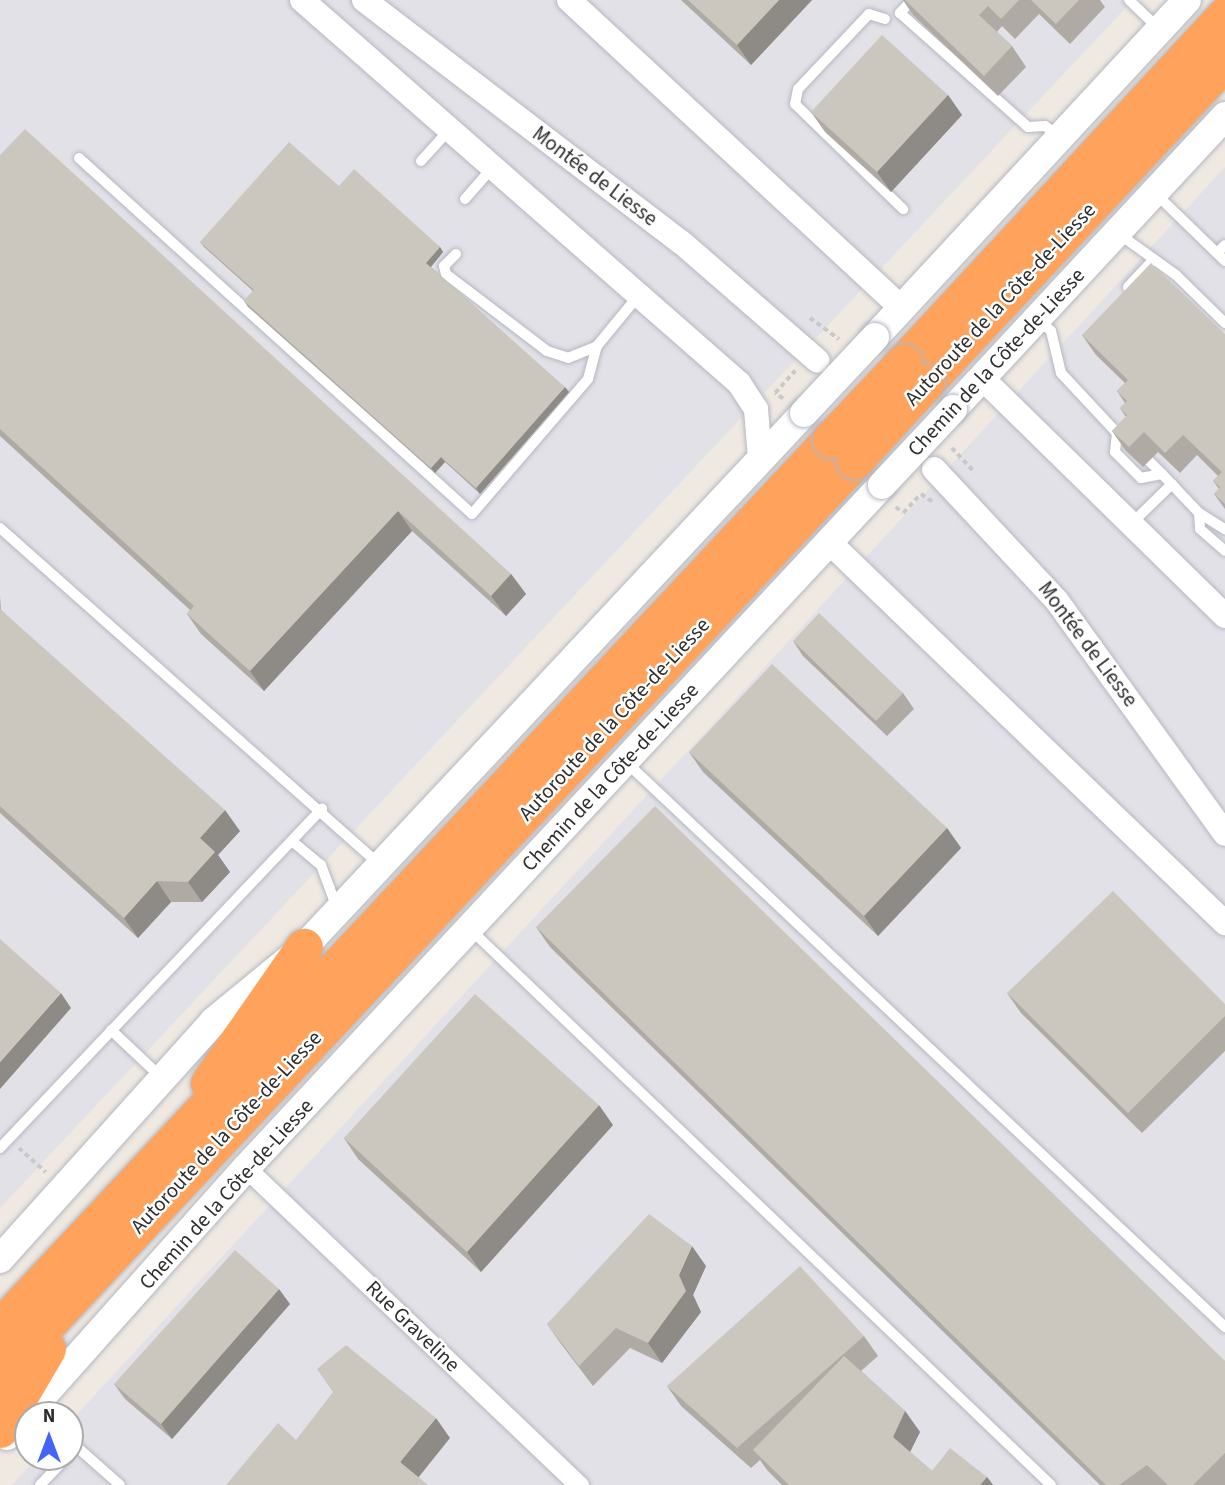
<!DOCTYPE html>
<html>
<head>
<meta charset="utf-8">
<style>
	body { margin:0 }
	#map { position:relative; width:1225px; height:1485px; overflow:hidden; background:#efe9e1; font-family:"Source Sans 3",sans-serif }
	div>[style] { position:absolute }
	.industrial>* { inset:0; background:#e3e1e8 }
	.path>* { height:3.5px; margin-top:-1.75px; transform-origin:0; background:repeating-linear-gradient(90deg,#c9c9c9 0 5px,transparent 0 8.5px) }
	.roads { filter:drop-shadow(0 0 2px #b4b7c1) drop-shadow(0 0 2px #b4b7c1) }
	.service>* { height:10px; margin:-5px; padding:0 5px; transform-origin:5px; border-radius:5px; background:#fff }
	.minor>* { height:19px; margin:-9.5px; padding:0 9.5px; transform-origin:9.5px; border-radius:9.5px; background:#fff }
	.tertiary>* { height:24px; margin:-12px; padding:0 12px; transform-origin:12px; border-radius:12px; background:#fff }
	.secondary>* { height:28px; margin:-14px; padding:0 14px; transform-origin:14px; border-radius:14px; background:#fff }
	.motorway>* { height:37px; margin:-18.5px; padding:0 18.5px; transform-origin:18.5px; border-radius:18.5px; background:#ffa35c }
	.bridges { filter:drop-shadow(0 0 2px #b4b7c1) drop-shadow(0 0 2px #b4b7c1) }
	.secondary-bridge>* { height:28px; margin:-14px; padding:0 14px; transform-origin:14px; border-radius:14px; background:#fff }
	.motorway-bridge>* { height:37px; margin:-18.5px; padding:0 18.5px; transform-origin:18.5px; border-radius:18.5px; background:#ffa35c }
	.wall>* { inset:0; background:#afaba4 }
	.shaded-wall>* { inset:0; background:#8e8b86 }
	.building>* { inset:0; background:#cbc7bf }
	span { translate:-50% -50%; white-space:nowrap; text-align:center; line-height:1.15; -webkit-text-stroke:5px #fff; paint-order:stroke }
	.street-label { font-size:21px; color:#2e2e2e }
	.north { position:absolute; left:14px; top:1401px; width:70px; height:70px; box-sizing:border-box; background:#fff; border:2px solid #ababab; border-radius:50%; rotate:0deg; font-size:19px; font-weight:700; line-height:28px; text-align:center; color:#2e2e2e }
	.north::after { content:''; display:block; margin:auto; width:24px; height:32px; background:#4264fb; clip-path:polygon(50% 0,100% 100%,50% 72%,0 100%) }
</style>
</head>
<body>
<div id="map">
	<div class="industrial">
		<i style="clip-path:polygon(0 0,1133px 0,0 1208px)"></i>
		<i style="clip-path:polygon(1225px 167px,1225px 1485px,12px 1485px,38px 1457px,70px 1457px,70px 1422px)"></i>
	</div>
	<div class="path">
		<i style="left:810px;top:318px;width:36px;rotate:36deg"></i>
		<i style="left:783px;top:399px;width:10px;rotate:-143deg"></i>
		<i style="left:775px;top:393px;width:30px;rotate:-48deg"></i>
		<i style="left:952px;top:448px;width:34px;rotate:47deg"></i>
		<i style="left:896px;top:507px;width:9px;rotate:41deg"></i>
		<i style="left:903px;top:513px;width:26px;rotate:-47deg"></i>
		<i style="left:921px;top:494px;width:17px;rotate:33deg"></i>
		<i style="left:19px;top:1148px;width:36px;rotate:42deg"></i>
	</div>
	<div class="roads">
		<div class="service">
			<i style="left:912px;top:0;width:18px;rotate:133deg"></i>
			<i style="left:900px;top:13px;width:171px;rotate:41.7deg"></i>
			<i style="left:1028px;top:127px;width:17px;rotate:-3deg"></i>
			<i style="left:1045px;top:126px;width:15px;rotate:37deg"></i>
			<i style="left:1129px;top:0;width:42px;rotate:44deg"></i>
			<i style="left:885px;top:19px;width:17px;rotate:-163deg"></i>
			<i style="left:869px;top:14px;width:103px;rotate:133.4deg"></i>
			<i style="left:798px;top:89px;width:15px;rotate:101deg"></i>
			<i style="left:795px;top:104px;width:151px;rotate:44.2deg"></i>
			<i style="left:79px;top:158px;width:530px;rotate:42.17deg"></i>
			<i style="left:472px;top:514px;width:178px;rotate:-49.3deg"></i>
			<i style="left:588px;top:379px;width:34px;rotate:-75deg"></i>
			<i style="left:421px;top:161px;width:42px;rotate:-47.9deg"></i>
			<i style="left:1157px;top:195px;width:95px;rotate:44.1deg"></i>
			<i style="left:465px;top:199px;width:41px;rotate:-48.9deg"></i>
			<i style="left:1119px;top:234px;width:70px;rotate:35.7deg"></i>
			<i style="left:1176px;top:275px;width:69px;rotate:44.4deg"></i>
			<i style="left:1217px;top:253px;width:11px;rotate:-45deg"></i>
			<i style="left:456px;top:254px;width:17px;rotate:135deg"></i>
			<i style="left:444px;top:266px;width:8px;rotate:76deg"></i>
			<i style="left:446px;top:274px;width:127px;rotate:37.3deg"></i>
			<i style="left:547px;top:351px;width:22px;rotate:18deg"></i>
			<i style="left:568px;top:358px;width:31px;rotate:-22deg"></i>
			<i style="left:597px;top:346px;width:65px;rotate:-50.6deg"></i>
			<i style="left:1128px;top:287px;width:37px;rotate:-47deg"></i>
			<i style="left:1040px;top:321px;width:15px;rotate:42deg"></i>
			<i style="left:1051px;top:331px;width:43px;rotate:76.6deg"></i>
			<i style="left:1061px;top:373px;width:82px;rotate:47deg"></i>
			<i style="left:1117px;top:433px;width:19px;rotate:96deg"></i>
			<i style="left:1115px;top:452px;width:37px;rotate:45deg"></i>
			<i style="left:1141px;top:478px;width:21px;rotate:-11deg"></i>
			<i style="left:1162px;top:474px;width:18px;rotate:-135deg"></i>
			<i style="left:1162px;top:474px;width:54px;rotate:46.5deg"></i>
			<i style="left:1199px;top:513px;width:31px;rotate:32deg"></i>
			<i style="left:1199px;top:513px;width:16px;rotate:86deg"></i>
			<i style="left:1200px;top:529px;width:33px;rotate:41deg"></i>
			<i style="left:1132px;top:523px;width:56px;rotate:-44.3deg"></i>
			<i style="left:0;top:528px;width:506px;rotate:41.56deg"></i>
			<i style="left:628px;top:764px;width:821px;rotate:43.32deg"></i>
			<i style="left:292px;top:841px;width:38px;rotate:40deg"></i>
			<i style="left:321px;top:865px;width:46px;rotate:69.6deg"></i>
			<i style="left:470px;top:929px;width:804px;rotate:43.74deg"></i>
			<i style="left:111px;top:1030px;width:70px;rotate:43.3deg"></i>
			<i style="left:0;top:1148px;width:468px;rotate:-46.5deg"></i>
			<i style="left:77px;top:1447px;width:57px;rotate:41.5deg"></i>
			<i style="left:40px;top:1485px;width:39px;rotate:-46deg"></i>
		</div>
		<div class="minor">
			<i style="left:246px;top:1168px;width:460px;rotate:43.6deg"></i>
		</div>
		<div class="tertiary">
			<i style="left:302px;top:0;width:581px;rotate:41.23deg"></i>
			<i style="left:739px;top:383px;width:31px;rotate:57deg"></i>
			<i style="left:756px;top:409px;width:50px;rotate:85.4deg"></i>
			<i style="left:364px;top:0;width:399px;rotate:37.4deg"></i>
			<i style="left:681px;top:242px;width:181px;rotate:41deg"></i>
			<i style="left:569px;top:0;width:452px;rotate:42.8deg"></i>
			<i style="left:982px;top:378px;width:340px;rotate:44.4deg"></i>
			<i style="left:934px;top:469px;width:180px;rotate:47deg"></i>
			<i style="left:1057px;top:601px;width:287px;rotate:54.2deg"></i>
			<i style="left:829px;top:542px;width:550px;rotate:43.89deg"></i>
		</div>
		<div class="secondary">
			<i style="left:875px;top:337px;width:459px;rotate:-47.2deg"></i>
			<i style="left:953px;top:409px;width:400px;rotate:-47.1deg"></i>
			<i style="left:0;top:1259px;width:320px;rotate:-48deg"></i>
			<i style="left:214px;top:1021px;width:117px;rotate:-39.4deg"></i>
			<i style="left:304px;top:947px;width:732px;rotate:-46.88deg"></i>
			<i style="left:7px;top:1436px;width:359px;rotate:-48.3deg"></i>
			<i style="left:246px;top:1168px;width:933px;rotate:-47.04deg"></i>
		</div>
		<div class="motorway">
			<i style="left:903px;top:363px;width:474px;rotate:-47.2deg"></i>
			<i style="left:925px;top:383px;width:440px;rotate:-47deg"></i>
			<i style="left:209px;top:1083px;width:166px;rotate:-55.1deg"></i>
			<i style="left:0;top:1327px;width:1216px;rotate:-46.9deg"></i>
			<i style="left:0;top:1374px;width:1252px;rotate:-46.91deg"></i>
			<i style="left:0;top:1429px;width:93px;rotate:-59.6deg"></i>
		</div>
	</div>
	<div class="bridges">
		<div class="secondary-bridge">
			<i style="left:804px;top:413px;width:104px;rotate:-46.9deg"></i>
			<i style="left:882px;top:485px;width:104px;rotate:-46.9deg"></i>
		</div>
		<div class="motorway-bridge">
			<i style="left:831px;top:439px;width:105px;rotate:-46.5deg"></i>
			<i style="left:855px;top:460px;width:104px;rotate:-47.7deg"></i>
		</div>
	</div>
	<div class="wall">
		<i style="clip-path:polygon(681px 0,812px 0,751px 65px)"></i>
		<i style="clip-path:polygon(903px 0,1100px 0,1105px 7px,1070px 44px,1039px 14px,1015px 39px,1002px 26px,997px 32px,1012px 46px,1026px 67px,998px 96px,913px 15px)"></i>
		<i style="clip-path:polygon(948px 95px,962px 115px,891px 192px,825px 132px,811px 112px)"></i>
		<i style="clip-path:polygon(0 155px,511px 574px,526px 594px,506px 616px,412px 531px,264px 691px,201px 634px,187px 614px,190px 610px,0 436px)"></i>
		<i style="clip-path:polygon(339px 186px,440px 247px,443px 252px,431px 267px,569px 392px,480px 494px,445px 462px,435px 473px,248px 307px,244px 301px,253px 291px,204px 247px,200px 242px)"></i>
		<i style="clip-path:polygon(1225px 334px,1225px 509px,1214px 494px,1219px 489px,1213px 481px,1218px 476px,1197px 455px,1180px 473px,1158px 452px,1143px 467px,1126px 451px,1112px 431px,1126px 417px,1120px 408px,1125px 403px,1117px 391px,1125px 383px,1096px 355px,1082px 335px)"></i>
		<i style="clip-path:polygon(0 596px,1px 610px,240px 831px,218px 855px,230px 872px,202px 902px,171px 902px,138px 938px,0 813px)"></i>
		<i style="clip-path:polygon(793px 641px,903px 693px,914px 709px,887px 736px,803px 656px)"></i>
		<i style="clip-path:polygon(689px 752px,947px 828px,961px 848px,878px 936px,703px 772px)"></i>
		<i style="clip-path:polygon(536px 927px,1225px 1361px,1225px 1485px,1100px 1485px,550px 947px)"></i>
		<i style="clip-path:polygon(1007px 993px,1225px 1004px,1225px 1051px,1142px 1133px,1021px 1013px)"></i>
		<i style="clip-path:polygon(613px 1125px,481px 1272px,358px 1159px,344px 1138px)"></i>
		<i style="clip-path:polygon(706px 1266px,693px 1295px,701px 1312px,662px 1363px,630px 1348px,593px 1386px,561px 1344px,547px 1324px)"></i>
		<i style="clip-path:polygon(290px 1304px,172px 1439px,125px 1399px,114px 1384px)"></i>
		<i style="clip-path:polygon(864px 1336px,878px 1356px,861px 1371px,905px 1411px,920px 1432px,910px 1452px,932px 1471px,987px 1477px,993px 1485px,782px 1485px,767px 1470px,760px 1460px,751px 1468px,681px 1406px,667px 1386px)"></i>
	</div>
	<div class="shaded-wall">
		<i style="clip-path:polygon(779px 0,812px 0,751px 65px,737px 45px)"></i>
		<i style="clip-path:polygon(948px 95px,962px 115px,891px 192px,877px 172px)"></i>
		<i style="clip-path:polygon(440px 247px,443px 252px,430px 268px,426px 263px)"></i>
		<i style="clip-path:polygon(565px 387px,569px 392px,480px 494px,476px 488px)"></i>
		<i style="clip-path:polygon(441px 457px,445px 462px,435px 473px,431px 468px)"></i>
		<i style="clip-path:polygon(398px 511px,412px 531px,264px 691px,250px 671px)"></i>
		<i style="clip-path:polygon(511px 574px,526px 594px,506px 616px,491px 596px)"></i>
		<i style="clip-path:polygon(225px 810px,240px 831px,218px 855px,230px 872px,202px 902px,188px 882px,200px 838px)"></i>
		<i style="clip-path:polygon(947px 828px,961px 848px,878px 936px,864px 916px)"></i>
		<i style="clip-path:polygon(157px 881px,171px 902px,138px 938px,124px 918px)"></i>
		<i style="clip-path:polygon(61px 993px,71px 1008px,0 1089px,0 1062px)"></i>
		<i style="clip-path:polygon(599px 1105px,613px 1125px,481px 1272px,467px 1252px)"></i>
		<i style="clip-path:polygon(692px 1246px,706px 1266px,693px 1295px,701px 1312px,662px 1363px,648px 1343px)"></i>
		<i style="clip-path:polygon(279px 1289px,290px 1304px,172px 1439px,161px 1424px)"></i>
		<i style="clip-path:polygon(905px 1411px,920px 1432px,907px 1458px,893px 1437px)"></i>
		<i style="clip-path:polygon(436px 1418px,450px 1438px,414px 1483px,400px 1462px)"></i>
		<i style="clip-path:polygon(987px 1477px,993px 1485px,980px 1485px)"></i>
	</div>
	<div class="building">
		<i style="clip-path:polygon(688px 0,779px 0,737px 45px)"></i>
		<i style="clip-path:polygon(905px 0,1019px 0,1001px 19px,988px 6px,979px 15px,1012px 46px,984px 76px)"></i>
		<i style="clip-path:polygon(1031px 0,1079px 0,1056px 24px)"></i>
		<i style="clip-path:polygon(882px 35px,948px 95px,877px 172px,811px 112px)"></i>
		<i style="clip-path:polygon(25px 129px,511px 574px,491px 596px,398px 511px,250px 671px,187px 614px,194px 606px,0 429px,0 155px)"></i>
		<i style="clip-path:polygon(289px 142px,339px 186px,354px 169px,440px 247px,426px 263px,565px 387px,476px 488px,441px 457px,431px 468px,244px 301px,254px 290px,200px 242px)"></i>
		<i style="clip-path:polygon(1151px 263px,1225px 334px,1225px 504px,1214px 494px,1220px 487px,1213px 481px,1222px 472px,1183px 435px,1165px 453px,1144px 432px,1129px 447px,1112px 431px,1127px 415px,1120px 408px,1127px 401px,1117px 391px,1128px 380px,1082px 335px)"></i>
		<i style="clip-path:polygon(0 609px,225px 810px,200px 838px,215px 852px,188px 882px,157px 881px,124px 918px,0 806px)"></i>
		<i style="clip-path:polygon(819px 613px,903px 693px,876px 721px,793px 641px)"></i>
		<i style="clip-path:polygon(772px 664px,947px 828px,864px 916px,689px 752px)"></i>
		<i style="clip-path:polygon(655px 806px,1225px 1361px,1225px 1453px,1193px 1485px,1168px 1485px,1147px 1465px,1119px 1485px,1106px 1485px,536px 927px)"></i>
		<i style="clip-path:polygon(1113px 891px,1225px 1004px,1225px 1016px,1128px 1113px,1007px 993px)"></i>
		<i style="clip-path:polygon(0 939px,61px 993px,0 1062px)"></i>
		<i style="clip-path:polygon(475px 994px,599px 1105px,467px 1252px,344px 1138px)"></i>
		<i style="clip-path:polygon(649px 1214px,692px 1246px,679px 1275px,686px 1291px,648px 1343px,616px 1328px,579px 1366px,547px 1324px)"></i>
		<i style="clip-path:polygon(235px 1250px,279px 1289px,161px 1424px,114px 1384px)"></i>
		<i style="clip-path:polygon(800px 1266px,864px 1336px,737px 1448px,667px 1386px)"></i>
		<i style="clip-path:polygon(346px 1345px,436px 1418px,400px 1462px,428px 1485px,226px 1485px,278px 1423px,296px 1440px,333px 1392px,317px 1369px)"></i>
		<i style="clip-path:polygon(844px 1356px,905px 1411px,893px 1437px,932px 1471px,950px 1448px,987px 1477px,980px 1485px,789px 1485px,753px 1450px)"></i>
	</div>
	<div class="street-label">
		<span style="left:595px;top:176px;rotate:37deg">Montée de Liesse</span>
		<span style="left:1000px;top:304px;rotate:-47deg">Autoroute de la Côte-de-Liesse</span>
		<span style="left:996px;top:362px;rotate:-47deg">Chemin de la Côte-de-Liesse</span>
		<span style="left:1088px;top:644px;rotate:53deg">Montée de Liesse</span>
		<span style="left:614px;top:719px;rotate:-47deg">Autoroute de la Côte-de-Liesse</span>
		<span style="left:610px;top:777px;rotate:-47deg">Chemin de la Côte-de-Liesse</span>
		<span style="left:226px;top:1132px;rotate:-47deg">Autoroute de la Côte-de-Liesse</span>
		<span style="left:226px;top:1194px;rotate:-48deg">Chemin de la Côte-de-Liesse</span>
		<span style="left:413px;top:1326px;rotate:44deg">Rue Graveline</span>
	</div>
	<div class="north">N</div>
</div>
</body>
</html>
